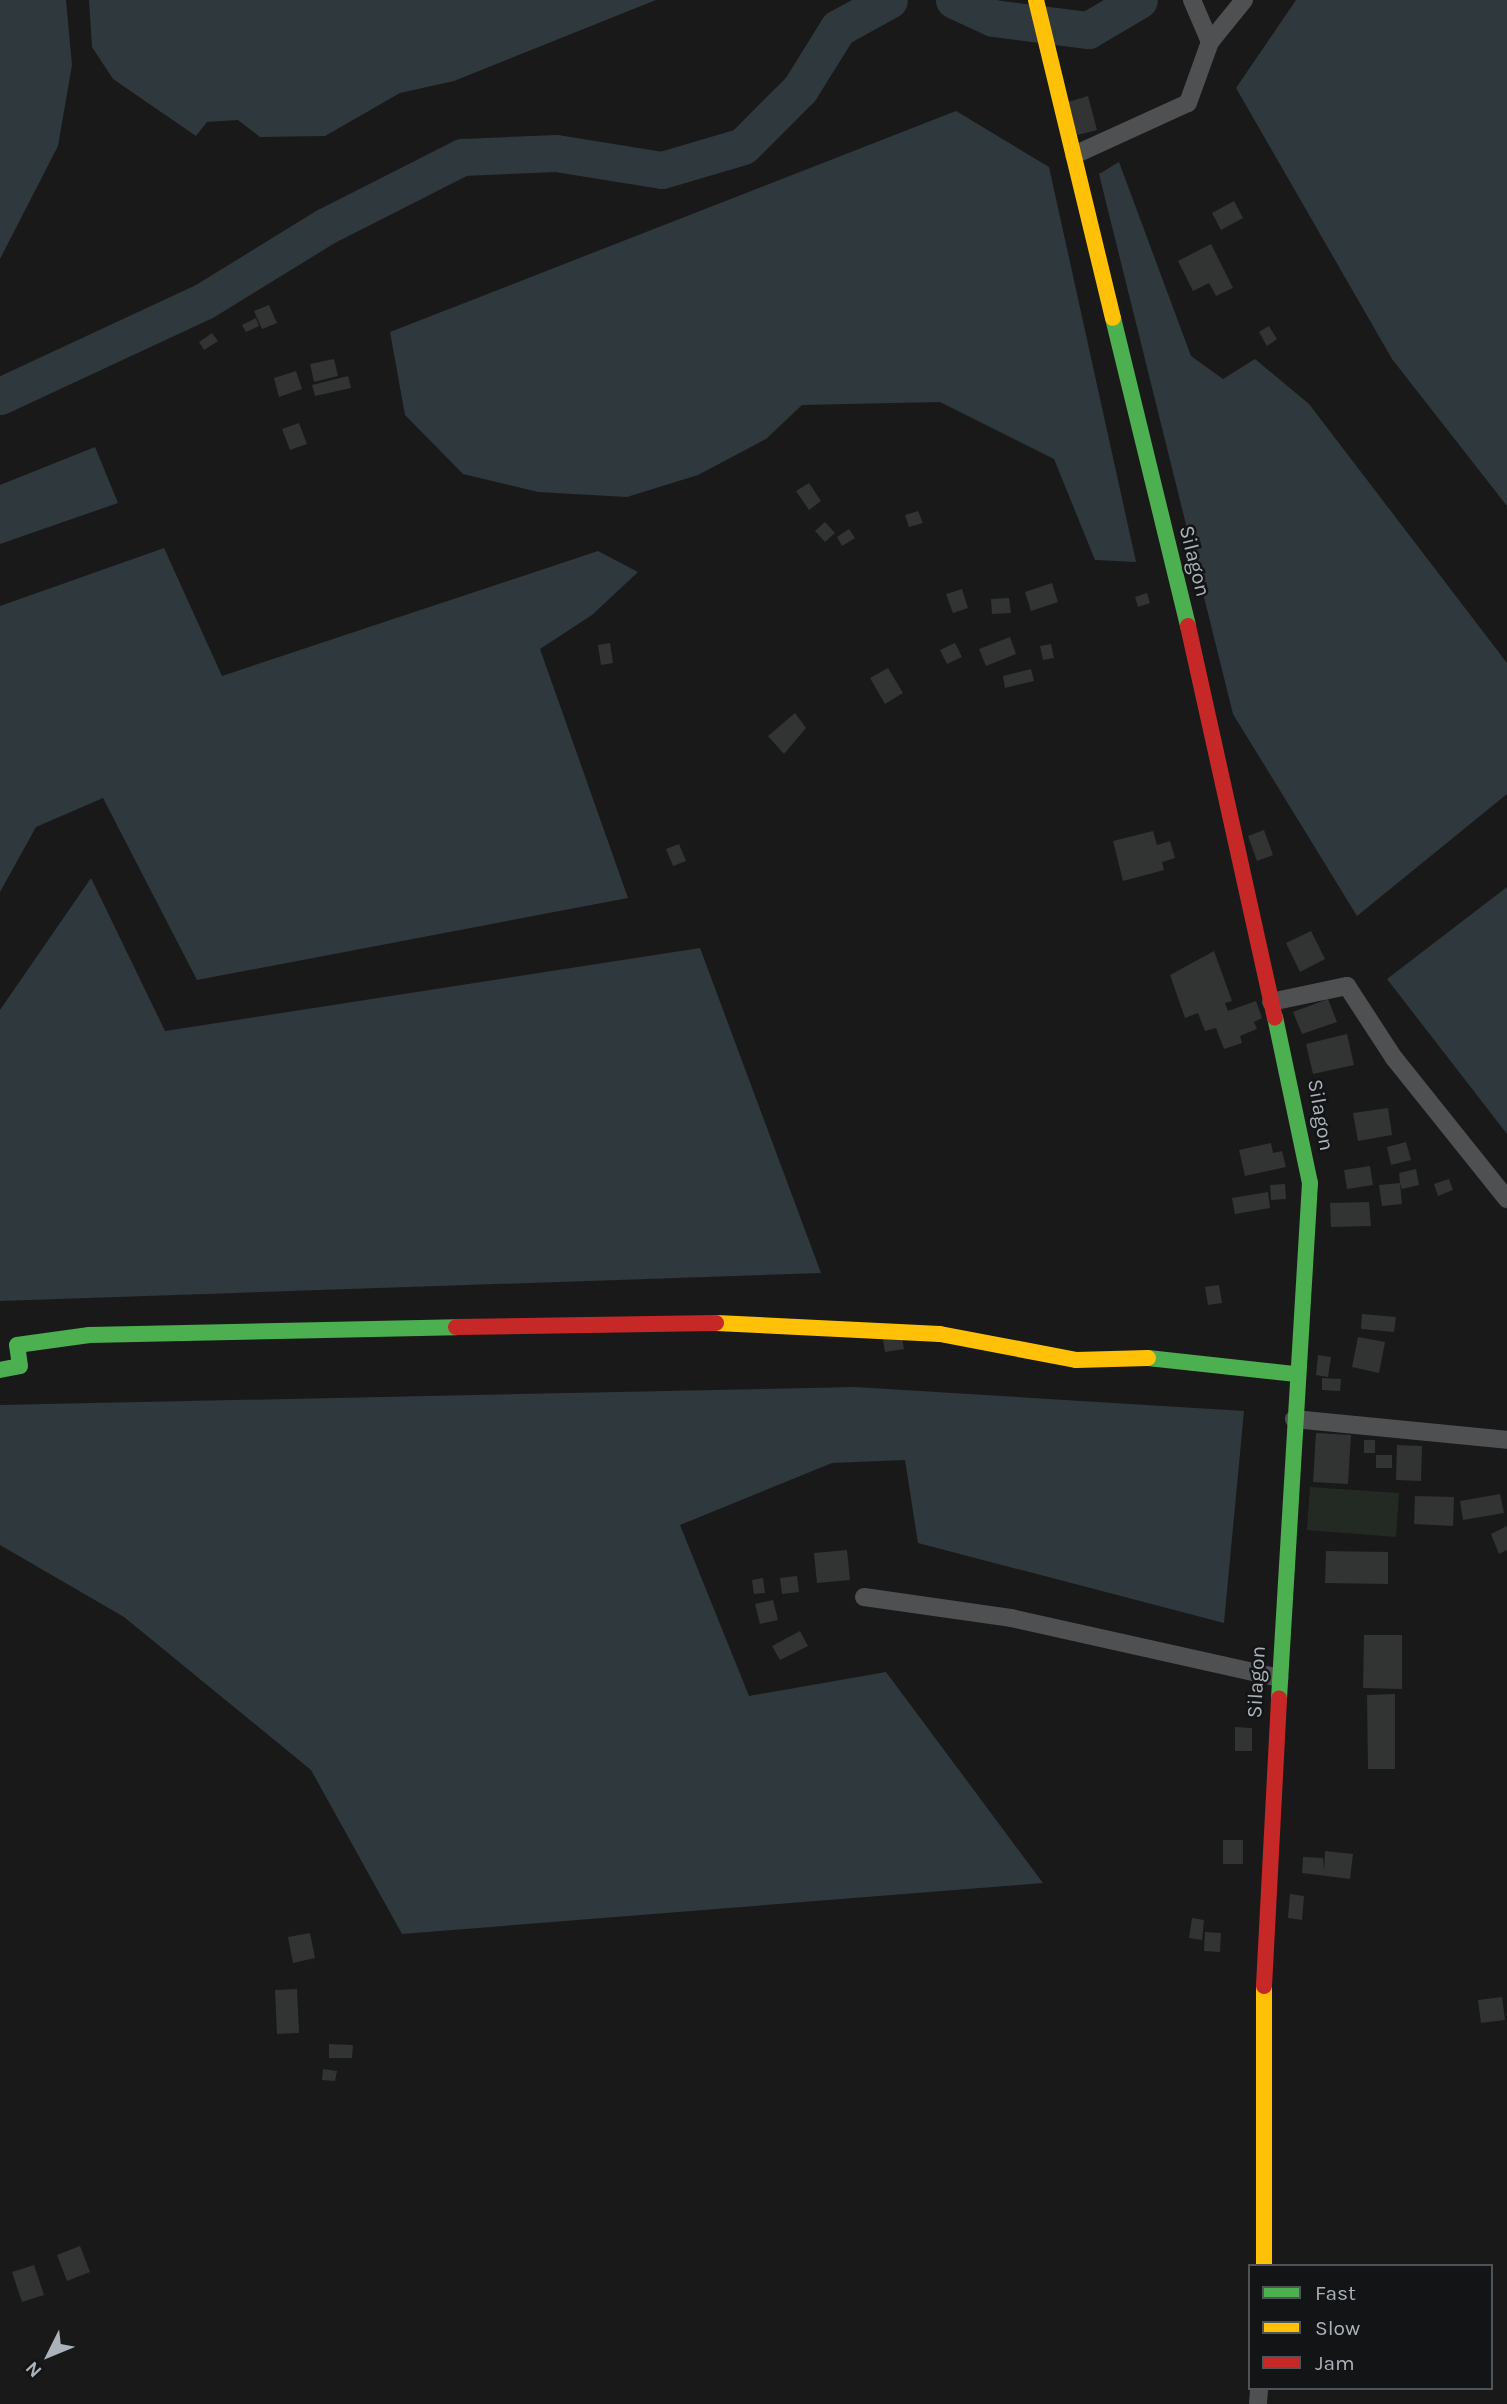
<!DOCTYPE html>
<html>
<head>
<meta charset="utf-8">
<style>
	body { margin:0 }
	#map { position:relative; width:1507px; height:2404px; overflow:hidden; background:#191919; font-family:Karla,sans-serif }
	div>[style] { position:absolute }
	.green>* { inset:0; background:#232a23 }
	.water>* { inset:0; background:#2f383c }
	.river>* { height:37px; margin:-18.5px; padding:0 18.5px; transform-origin:18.5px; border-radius:18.5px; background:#2f383c }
	.building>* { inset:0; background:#323333 }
	.street>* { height:18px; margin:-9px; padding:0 9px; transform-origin:9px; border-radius:9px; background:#4e5052 }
	.fast>* { height:16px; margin:-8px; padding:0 8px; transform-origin:8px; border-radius:8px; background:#4caf50 }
	.slow>* { height:16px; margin:-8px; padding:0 8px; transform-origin:8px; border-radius:8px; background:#ffc107 }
	.jam>* { height:16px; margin:-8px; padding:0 8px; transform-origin:8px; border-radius:8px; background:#c62828 }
	span { translate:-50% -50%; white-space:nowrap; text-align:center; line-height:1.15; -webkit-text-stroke:5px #131415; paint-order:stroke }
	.street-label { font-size:21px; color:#acb2b9 }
	.legend { position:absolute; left:1248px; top:2264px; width:245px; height:126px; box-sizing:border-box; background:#131415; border:2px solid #505357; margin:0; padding:9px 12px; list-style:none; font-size:21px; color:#acb2b9 }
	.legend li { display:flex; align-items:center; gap:14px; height:35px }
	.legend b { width:35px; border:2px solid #505357 }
	.north { position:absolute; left:14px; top:2320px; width:70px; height:70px; -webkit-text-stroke:5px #131415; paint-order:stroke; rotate:227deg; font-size:19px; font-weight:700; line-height:28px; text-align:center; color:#acb2b9 }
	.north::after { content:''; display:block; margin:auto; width:24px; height:32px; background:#acb2b9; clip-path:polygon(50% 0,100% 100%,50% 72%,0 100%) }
</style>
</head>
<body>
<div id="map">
	<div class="green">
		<i style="clip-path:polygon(1310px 1487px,1399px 1493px,1396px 1537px,1307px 1530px)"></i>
	</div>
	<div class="water">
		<i style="clip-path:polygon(0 0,66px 0,72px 65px,58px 146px,0 259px)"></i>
		<i style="clip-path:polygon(89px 0,656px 0,454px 81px,400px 93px,325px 136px,260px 137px,238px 120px,207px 122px,196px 136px,113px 79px,92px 47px)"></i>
		<i style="clip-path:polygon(1296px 0,1507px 0,1507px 506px,1392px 359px,1236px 88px)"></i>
		<i style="clip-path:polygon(956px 111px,1049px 167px,1136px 562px,1095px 560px,1054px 459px,940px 402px,802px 405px,766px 439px,698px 475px,627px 497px,538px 492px,463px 474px,405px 415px,390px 332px)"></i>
		<i style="clip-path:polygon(1119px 162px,1191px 356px,1223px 379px,1255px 359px,1309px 404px,1507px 663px,1507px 794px,1357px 916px,1233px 714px,1099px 174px)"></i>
		<i style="clip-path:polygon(95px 447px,118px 503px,0 544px,0 485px)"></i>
		<i style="clip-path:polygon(164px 548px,222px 676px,598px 551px,638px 572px,592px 615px,540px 649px,628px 898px,197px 980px,103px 798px,36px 827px,0 892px,0 606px)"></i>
		<i style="clip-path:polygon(91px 878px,165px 1031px,700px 948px,821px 1273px,0 1301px,0 1010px)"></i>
		<i style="clip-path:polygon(1507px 887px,1507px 1134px,1387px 979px)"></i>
		<i style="clip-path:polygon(855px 1387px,1244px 1411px,1224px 1623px,918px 1543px,905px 1460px,832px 1463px,680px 1525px,749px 1696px,886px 1672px,1043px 1883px,402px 1934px,311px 1770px,124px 1617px,0 1545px,0 1405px)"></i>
	</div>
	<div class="river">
		<i style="left:954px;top:0;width:43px;rotate:24.8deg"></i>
		<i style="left:993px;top:18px;width:96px;rotate:7.2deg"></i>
		<i style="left:1088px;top:30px;width:59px;rotate:-30.5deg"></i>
		<i style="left:0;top:396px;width:225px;rotate:-25deg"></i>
		<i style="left:204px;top:301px;width:143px;rotate:-31.6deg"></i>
		<i style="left:326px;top:226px;width:153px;rotate:-26.9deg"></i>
		<i style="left:462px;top:157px;width:94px;rotate:-2.4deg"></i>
		<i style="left:556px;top:153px;width:107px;rotate:9.1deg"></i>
		<i style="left:662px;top:170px;width:84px;rotate:-16.5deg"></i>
		<i style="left:743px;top:146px;width:81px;rotate:-45deg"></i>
		<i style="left:800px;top:89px;width:72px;rotate:-58.1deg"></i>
		<i style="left:838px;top:28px;width:58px;rotate:-28.8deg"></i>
	</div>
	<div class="building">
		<i style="clip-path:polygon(1088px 96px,1097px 130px,1077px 135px,1068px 102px)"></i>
		<i style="clip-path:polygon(1234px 201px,1243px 218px,1221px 230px,1212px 213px)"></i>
		<i style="clip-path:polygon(1211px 244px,1233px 288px,1216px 296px,1209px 283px,1193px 291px,1178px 261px)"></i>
		<i style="clip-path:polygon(269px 305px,277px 323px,262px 329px,254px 311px)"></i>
		<i style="clip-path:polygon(256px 318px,259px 326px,246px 332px,242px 325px)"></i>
		<i style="clip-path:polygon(1269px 326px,1277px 339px,1267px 346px,1259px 332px)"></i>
		<i style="clip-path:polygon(212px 333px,218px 341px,204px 350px,199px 342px)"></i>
		<i style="clip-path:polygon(334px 359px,338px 376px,314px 382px,310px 364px)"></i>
		<i style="clip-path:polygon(296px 371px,302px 389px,279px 397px,274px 378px)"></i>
		<i style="clip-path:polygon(348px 376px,351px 388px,315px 396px,312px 385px)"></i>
		<i style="clip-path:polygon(299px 423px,307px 444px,290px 450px,282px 429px)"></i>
		<i style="clip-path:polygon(809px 483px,821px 501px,809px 510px,796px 491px)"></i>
		<i style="clip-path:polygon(918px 511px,923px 523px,909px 527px,905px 515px)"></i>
		<i style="clip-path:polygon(825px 522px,835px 533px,825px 542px,815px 531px)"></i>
		<i style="clip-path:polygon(849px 529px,855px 538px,842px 546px,837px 537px)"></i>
		<i style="clip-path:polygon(1052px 583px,1058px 602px,1031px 611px,1025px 592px)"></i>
		<i style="clip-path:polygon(962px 589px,968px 608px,953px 613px,946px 594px)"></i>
		<i style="clip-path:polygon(1147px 593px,1150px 603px,1138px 607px,1135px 597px)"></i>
		<i style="clip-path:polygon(1009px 598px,1011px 613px,992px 614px,991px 599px)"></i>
		<i style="clip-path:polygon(1010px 637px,1016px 654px,986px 666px,979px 649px)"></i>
		<i style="clip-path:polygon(610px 643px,613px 663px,601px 665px,598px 645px)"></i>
		<i style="clip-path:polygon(955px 643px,962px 657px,947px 664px,940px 650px)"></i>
		<i style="clip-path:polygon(1051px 644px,1054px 658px,1043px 660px,1040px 646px)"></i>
		<i style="clip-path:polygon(888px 668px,903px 693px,885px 704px,870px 678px)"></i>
		<i style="clip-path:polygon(1031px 669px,1034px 681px,1005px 688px,1003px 676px)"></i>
		<i style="clip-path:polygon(795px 713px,806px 728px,784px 754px,768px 736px)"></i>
		<i style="clip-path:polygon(1264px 830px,1273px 855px,1257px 861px,1248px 836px)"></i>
		<i style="clip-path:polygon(1153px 831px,1157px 845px,1170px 841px,1175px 858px,1162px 862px,1164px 870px,1123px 881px,1113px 841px)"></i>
		<i style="clip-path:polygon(679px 844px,686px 861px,673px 866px,666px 849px)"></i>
		<i style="clip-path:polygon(1311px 931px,1325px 959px,1300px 972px,1286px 943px)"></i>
		<i style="clip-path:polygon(1214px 951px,1232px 1001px,1225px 1003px,1228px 1011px,1256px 1001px,1262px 1018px,1254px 1022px,1257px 1029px,1240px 1036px,1242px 1043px,1224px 1049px,1216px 1028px,1205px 1031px,1198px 1013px,1185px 1018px,1170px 975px)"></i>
		<i style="clip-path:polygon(1328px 999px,1337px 1022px,1302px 1034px,1293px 1012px)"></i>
		<i style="clip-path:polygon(1347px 1034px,1354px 1065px,1313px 1074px,1306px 1044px)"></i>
		<i style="clip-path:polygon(1388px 1108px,1392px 1135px,1358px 1141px,1353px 1113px)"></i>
		<i style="clip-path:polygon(1406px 1142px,1411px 1160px,1391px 1165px,1387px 1147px)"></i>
		<i style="clip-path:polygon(1271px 1143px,1273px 1153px,1282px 1151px,1286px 1167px,1245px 1176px,1239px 1150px)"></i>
		<i style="clip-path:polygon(1370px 1166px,1373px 1185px,1347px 1189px,1344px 1170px)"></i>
		<i style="clip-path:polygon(1416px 1169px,1419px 1185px,1402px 1189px,1400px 1183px,1402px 1204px,1382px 1206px,1379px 1185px,1400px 1183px,1399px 1173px)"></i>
		<i style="clip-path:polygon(1449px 1179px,1453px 1190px,1438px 1196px,1434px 1184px)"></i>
		<i style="clip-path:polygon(1285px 1184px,1286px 1199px,1271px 1200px,1270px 1185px)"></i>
		<i style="clip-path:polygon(1268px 1192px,1270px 1208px,1235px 1214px,1232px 1198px)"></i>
		<i style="clip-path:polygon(1369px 1202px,1371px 1226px,1331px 1227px,1330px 1203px)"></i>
		<i style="clip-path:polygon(1219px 1285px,1222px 1303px,1208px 1305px,1205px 1287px)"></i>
		<i style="clip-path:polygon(1362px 1314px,1396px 1317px,1394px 1332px,1361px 1329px)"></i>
		<i style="clip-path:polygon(901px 1332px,904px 1349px,885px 1352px,882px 1334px)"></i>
		<i style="clip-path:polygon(1358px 1337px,1385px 1342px,1379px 1373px,1352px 1367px)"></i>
		<i style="clip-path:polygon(1318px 1355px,1331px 1357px,1328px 1377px,1316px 1375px)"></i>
		<i style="clip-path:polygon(1322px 1378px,1341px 1379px,1340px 1391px,1322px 1390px)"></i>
		<i style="clip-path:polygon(1316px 1433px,1351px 1435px,1348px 1484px,1313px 1482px)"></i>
		<i style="clip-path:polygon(1364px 1440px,1375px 1440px,1375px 1453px,1364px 1453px)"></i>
		<i style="clip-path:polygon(1397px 1445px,1422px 1446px,1421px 1481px,1396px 1480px)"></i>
		<i style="clip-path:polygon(1376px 1455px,1392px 1455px,1392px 1468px,1376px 1468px)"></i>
		<i style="clip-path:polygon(1500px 1494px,1504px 1513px,1463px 1520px,1460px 1501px)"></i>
		<i style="clip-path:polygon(1415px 1496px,1454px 1497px,1453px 1526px,1414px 1524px)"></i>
		<i style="clip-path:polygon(1507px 1526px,1507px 1550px,1499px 1554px,1491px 1534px)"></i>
		<i style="clip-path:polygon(847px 1550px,850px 1580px,817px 1583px,814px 1553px)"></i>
		<i style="clip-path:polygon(1326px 1551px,1388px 1552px,1388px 1584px,1325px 1583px)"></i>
		<i style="clip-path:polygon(797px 1576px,799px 1592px,782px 1594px,780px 1578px)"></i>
		<i style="clip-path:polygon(763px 1578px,765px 1593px,754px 1594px,752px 1580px)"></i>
		<i style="clip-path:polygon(773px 1600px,778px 1620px,760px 1624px,755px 1604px)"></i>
		<i style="clip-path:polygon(800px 1631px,808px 1646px,780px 1660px,772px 1646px)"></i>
		<i style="clip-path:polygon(1364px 1635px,1402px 1635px,1402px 1689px,1363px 1688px)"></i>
		<i style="clip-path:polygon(1395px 1694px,1395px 1769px,1368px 1769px,1367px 1695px)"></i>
		<i style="clip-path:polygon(1235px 1727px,1252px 1728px,1252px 1751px,1235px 1751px)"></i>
		<i style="clip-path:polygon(1223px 1840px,1243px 1840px,1243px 1864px,1223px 1864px)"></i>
		<i style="clip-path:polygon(1325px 1851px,1353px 1854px,1350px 1879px,1302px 1873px,1303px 1857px,1323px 1858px,1324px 1871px)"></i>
		<i style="clip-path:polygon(1290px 1894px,1304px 1896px,1302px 1920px,1288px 1918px)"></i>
		<i style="clip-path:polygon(1192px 1918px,1204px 1920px,1202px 1940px,1189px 1938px)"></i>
		<i style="clip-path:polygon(1205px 1932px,1221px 1933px,1220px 1952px,1204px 1951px)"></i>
		<i style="clip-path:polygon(310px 1933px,315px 1958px,293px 1963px,288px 1937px)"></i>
		<i style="clip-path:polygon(297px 1989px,299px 2033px,277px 2034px,275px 1990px)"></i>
		<i style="clip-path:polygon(1502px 1997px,1505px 2020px,1481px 2023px,1478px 2000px)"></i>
		<i style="clip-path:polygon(329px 2044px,353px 2045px,352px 2058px,329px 2058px)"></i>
		<i style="clip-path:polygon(323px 2069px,337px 2071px,335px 2081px,322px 2080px)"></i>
		<i style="clip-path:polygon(80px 2246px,90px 2272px,67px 2281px,57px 2255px)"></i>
		<i style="clip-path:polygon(34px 2265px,44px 2295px,22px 2302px,12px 2272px)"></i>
	</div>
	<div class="street">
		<i style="left:1192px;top:0;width:46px;rotate:66.8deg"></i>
		<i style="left:1074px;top:155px;width:125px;rotate:-24.5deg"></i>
		<i style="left:1188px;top:103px;width:65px;rotate:-70.2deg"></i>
		<i style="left:1210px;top:42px;width:54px;rotate:-51deg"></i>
		<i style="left:1271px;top:1002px;width:78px;rotate:-11.9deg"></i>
		<i style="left:1347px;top:986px;width:86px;rotate:56.9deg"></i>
		<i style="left:1394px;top:1058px;width:181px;rotate:51.3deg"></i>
		<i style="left:1294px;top:1419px;width:214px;rotate:5.6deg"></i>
		<i style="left:864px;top:1597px;width:148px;rotate:8.1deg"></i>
		<i style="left:1011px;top:1618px;width:275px;rotate:12.6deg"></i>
		<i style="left:1258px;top:2404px;width:16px;rotate:-86deg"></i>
	</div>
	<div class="fast">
		<i style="left:1113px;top:318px;width:317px;rotate:76.3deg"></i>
		<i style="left:1275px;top:1017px;width:170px;rotate:78.1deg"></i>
		<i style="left:1310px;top:1183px;width:516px;rotate:93.44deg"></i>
		<i style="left:1148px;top:1358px;width:149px;rotate:6.2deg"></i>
		<i style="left:0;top:1370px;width:20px;rotate:-11deg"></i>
		<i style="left:20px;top:1366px;width:21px;rotate:-98deg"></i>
		<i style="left:17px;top:1345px;width:73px;rotate:-7.9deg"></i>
		<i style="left:89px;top:1335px;width:367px;rotate:-1.2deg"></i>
	</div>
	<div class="slow">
		<i style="left:1036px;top:0;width:327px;rotate:76.4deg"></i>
		<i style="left:716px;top:1323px;width:224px;rotate:2.8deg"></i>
		<i style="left:940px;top:1334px;width:138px;rotate:10.8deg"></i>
		<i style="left:1076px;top:1360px;width:72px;rotate:-1.6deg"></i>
		<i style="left:1264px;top:1986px;width:280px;rotate:90deg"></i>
	</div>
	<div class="jam">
		<i style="left:1188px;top:626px;width:401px;rotate:77.5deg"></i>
		<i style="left:456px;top:1327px;width:260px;rotate:-0.9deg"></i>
		<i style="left:1264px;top:1986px;width:288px;rotate:-87deg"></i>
	</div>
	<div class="street-label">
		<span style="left:1195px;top:561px;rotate:76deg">Silagon</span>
		<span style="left:1321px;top:1115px;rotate:80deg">Silagon</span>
		<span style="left:1256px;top:1682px;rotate:-87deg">Silagon</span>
	</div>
	<ul class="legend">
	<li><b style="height:9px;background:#4caf50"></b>Fast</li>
	<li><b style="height:9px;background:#ffc107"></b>Slow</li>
	<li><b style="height:9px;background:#c62828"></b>Jam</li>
	</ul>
	<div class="north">N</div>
</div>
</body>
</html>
